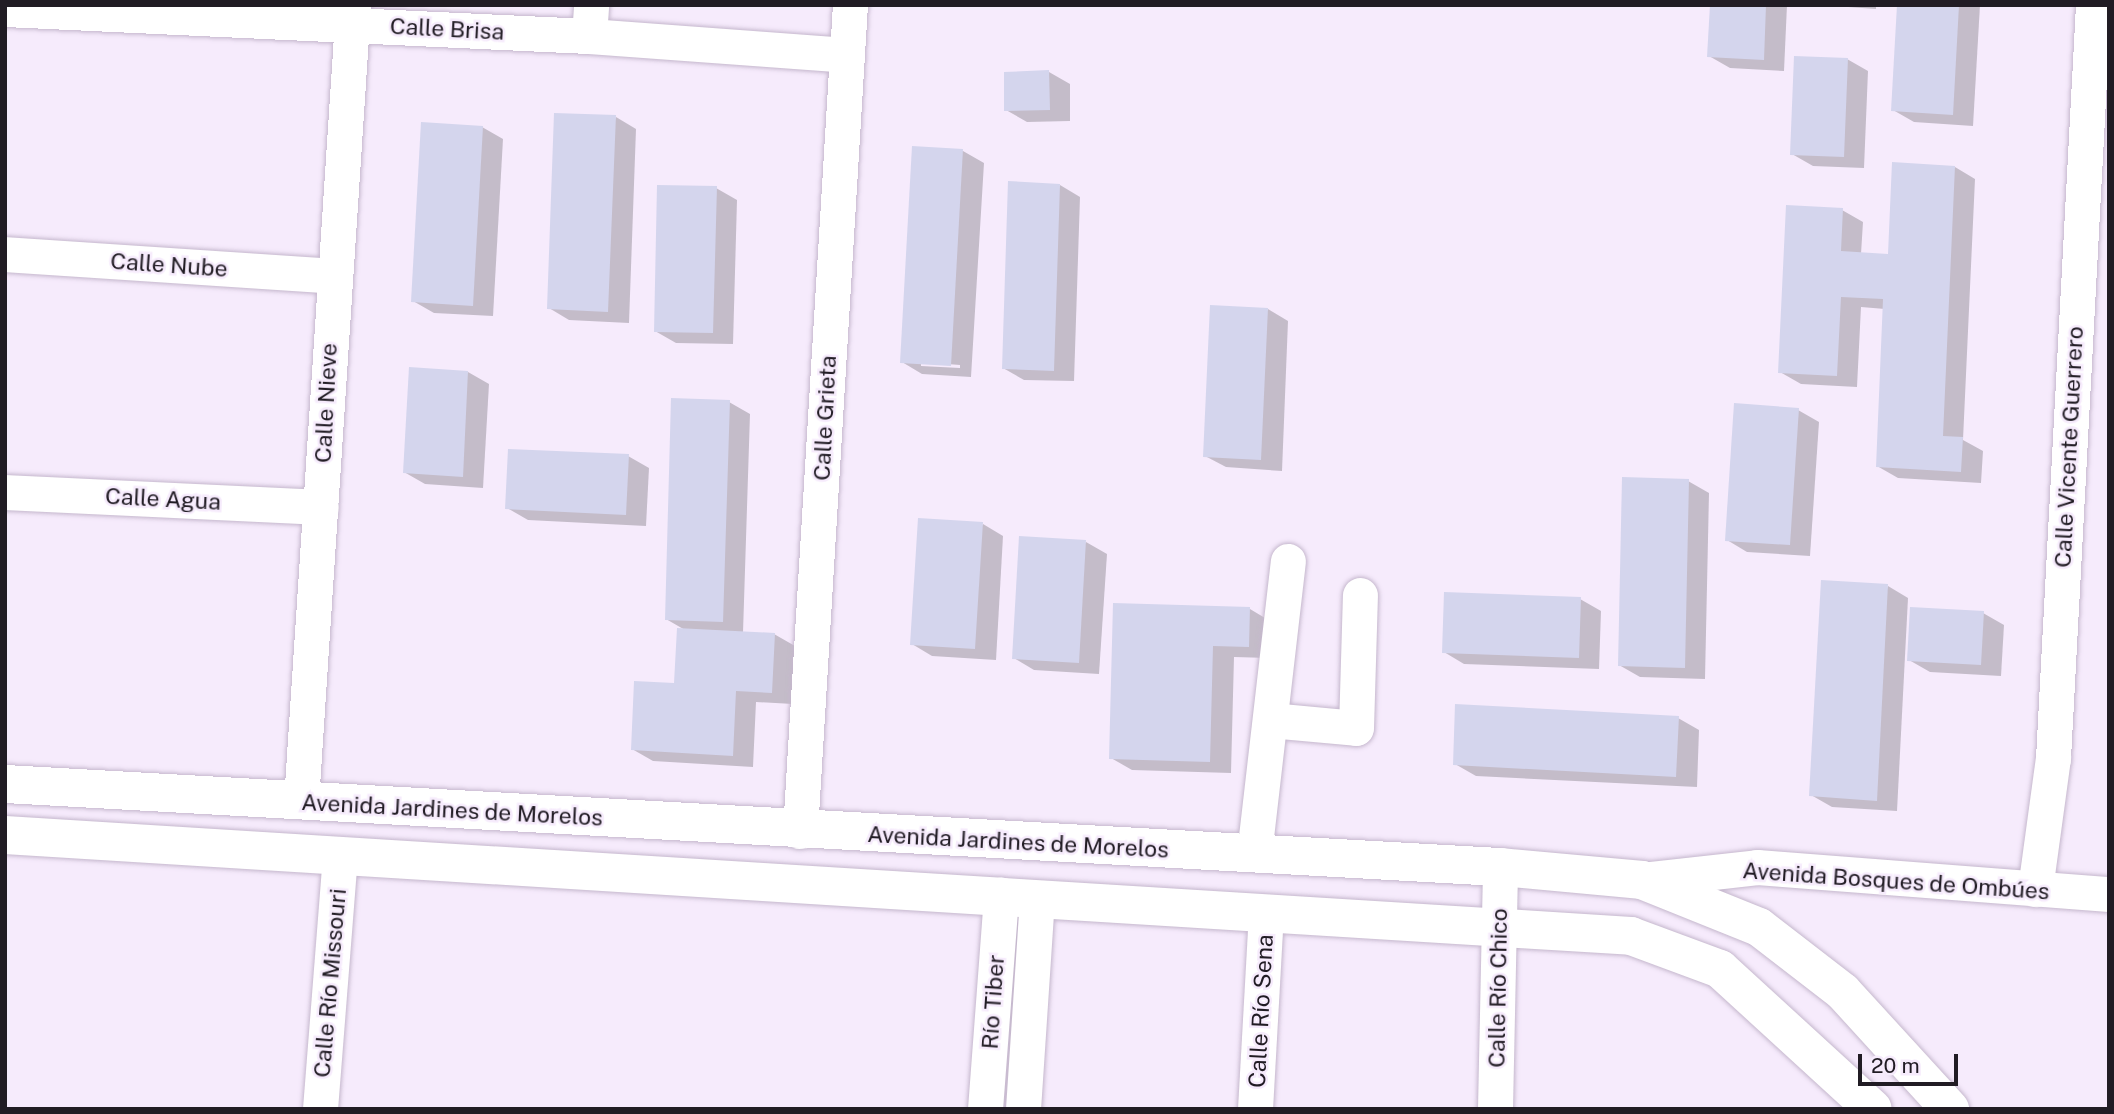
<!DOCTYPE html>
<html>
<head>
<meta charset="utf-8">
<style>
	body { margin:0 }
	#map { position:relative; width:2114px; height:1114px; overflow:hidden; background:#f6ebfc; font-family:"Public Sans",sans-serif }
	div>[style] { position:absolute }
	.shadow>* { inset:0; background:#0003 }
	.building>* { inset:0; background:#d4d5ed }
	.roads { filter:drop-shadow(0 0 2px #c5b7cd) drop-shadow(0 0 2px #c5b7cd) }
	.minor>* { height:35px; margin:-17.5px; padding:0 17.5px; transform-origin:17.5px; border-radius:17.5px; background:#fff }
	.major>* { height:38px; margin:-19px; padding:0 19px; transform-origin:19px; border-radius:19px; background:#fff }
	span { translate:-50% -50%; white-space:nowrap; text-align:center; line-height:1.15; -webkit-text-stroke:5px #f6ebfc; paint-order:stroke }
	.street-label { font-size:23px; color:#211c24 }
	.frame { position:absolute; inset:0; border:7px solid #211c24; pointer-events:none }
	.scale { position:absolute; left:1858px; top:1054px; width:100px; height:32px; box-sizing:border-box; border:4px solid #211c24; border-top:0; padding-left:9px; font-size:21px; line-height:24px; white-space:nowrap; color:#211c24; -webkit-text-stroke:5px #f6ebfc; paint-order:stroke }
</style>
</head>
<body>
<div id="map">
	<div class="shadow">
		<i style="clip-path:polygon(1711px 5px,1787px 5px,1784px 71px,1730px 68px,1709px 56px)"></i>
		<i style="clip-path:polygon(1820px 5px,1876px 5px,1876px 9px)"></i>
		<i style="clip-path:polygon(1899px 5px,1980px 5px,1973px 126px,1914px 122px,1893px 110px)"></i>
		<i style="clip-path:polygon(1847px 59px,1868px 71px,1864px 168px,1813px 166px,1792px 154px)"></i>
		<i style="clip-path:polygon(1049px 72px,1070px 84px,1070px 121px,1027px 122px,1006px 110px)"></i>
		<i style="clip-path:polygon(616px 117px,636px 129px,629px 323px,569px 320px,549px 308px)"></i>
		<i style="clip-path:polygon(482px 127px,503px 139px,493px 316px,434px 313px,413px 301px)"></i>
		<i style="clip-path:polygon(evenodd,914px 148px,963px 151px,984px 163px,971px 377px,922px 374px,902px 362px,914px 148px,921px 362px,960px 365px,960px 368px,921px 366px,921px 362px)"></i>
		<i style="clip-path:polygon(1955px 167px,1975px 179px,1963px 440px,1983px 451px,1981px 483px,1898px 478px,1877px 466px,1885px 309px,1861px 307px,1857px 387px,1801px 384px,1780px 372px,1842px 210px,1863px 222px,1861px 254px,1890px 256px)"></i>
		<i style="clip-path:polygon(1060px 185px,1080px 197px,1074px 381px,1024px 380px,1003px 368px)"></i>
		<i style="clip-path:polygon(716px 188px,737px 200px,733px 344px,676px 343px,655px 331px)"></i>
		<i style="clip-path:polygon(1268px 309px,1288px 321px,1282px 471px,1226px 467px,1205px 456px)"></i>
		<i style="clip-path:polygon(468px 372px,489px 384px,483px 488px,425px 484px,404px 472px)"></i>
		<i style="clip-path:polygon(729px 402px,750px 414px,743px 633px,774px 634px,795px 646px,793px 704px,756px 702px,753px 767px,653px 761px,632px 749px,676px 685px,685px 630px,666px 619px)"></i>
		<i style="clip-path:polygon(1798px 410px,1819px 422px,1810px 556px,1747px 552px,1727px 540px)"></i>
		<i style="clip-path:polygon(628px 456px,649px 468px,646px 526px,528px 520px,507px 508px)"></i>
		<i style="clip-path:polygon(1688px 481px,1709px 493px,1705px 679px,1640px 677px,1619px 665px)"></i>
		<i style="clip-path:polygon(983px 524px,1003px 536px,996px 660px,932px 656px,912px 644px)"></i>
		<i style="clip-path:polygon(1086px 542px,1107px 554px,1099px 674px,1034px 670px,1014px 658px)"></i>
		<i style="clip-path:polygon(1888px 586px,1908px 598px,1897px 811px,1832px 807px,1811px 795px)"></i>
		<i style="clip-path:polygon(1580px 599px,1601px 611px,1599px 669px,1464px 664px,1444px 652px)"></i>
		<i style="clip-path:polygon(1115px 605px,1250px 609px,1270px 621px,1269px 658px,1234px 657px,1231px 773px,1132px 770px,1111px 758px)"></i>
		<i style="clip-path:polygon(1983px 613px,2004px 625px,2001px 676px,1930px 672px,1909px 660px)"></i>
		<i style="clip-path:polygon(1678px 718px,1699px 730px,1697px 787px,1476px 776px,1455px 764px)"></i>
	</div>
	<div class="building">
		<i style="clip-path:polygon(1710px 5px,1766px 5px,1764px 60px,1707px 57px)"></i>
		<i style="clip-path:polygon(1897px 5px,1959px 5px,1953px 115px,1891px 111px)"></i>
		<i style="clip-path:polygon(1794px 56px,1848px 58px,1844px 157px,1790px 155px)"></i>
		<i style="clip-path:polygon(1049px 70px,1050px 110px,1004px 111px,1004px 72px)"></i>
		<i style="clip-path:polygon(554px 113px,616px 115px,608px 312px,547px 309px)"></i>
		<i style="clip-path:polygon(421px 122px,483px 126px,473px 306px,411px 302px)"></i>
		<i style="clip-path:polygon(912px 146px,963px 149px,951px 366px,900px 363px)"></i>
		<i style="clip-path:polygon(1892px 162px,1955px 166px,1943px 436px,1963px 437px,1961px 472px,1876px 467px,1883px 299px,1841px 297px,1837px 376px,1778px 373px,1786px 205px,1843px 208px,1841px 251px,1888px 254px)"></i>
		<i style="clip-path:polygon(1008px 181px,1060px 184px,1054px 371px,1002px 369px)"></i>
		<i style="clip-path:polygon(657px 185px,717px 186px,713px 333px,654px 332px)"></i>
		<i style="clip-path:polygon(1210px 305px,1268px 308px,1261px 460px,1203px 457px)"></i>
		<i style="clip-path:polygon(409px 367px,468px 371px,463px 477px,403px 473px)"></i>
		<i style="clip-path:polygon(671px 398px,730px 400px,723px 622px,665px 620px)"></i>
		<i style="clip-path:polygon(1734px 403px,1799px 408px,1790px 545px,1725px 541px)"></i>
		<i style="clip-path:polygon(508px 449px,629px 454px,626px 515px,505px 509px)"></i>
		<i style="clip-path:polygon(1622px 477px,1689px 479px,1685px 668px,1618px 666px)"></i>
		<i style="clip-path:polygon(918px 518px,983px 522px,975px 649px,910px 645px)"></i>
		<i style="clip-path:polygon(1019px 536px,1086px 540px,1079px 663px,1012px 659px)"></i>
		<i style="clip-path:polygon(1821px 580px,1888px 584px,1877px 801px,1809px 796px)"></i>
		<i style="clip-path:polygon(1444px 592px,1581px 597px,1579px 658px,1442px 653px)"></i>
		<i style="clip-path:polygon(1113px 603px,1250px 607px,1249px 647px,1213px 646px,1210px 762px,1109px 759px)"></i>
		<i style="clip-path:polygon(1910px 607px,1984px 611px,1981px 665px,1907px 661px)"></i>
		<i style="clip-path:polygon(677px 628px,775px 633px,772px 693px,736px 691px,733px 756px,631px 750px,634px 681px,674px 683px)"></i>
		<i style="clip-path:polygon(1455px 704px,1679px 716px,1676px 777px,1453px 765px)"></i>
	</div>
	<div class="roads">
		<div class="minor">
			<i style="left:5px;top:9px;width:585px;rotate:2.65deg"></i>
			<i style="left:589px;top:36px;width:258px;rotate:4.2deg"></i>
			<i style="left:589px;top:36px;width:31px;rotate:-86deg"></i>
			<i style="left:5px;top:254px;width:328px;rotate:3.8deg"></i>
			<i style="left:5px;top:492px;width:316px;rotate:2.7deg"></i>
			<i style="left:1270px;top:720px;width:86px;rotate:5.3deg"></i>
			<i style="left:1356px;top:728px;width:133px;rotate:-88.3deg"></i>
			<i style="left:301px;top:801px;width:798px;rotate:-86.26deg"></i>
			<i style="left:800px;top:831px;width:828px;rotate:-86.54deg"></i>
			<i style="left:1254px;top:854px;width:295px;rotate:-83.4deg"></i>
			<i style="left:1642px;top:880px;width:116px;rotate:-6.4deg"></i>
			<i style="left:1757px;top:867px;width:353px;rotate:4.4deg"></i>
			<i style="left:2035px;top:889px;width:132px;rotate:-82.2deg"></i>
			<i style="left:2053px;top:758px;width:754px;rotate:-86.96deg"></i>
			<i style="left:320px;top:1109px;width:254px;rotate:-85.5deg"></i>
			<i style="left:985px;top:1109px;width:215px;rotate:-85.7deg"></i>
			<i style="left:1023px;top:1109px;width:211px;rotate:-86.2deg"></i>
			<i style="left:1255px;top:1109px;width:197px;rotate:-86.8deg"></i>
			<i style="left:1495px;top:1109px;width:242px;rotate:-88.8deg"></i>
		</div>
		<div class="major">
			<i style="left:5px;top:784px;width:1497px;rotate:3.18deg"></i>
			<i style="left:1500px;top:867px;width:143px;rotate:5.2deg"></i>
			<i style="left:1642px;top:880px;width:126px;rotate:21.9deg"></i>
			<i style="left:1759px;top:927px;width:106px;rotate:37.7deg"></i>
			<i style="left:1843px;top:992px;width:159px;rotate:47.6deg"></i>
			<i style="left:5px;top:835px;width:1629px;rotate:3.55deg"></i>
			<i style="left:1631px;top:936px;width:95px;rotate:20.3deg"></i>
			<i style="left:1720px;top:969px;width:207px;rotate:42.5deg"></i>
		</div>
	</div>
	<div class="street-label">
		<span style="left:447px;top:29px;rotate:3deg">Calle Brisa</span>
		<span style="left:169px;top:265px;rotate:4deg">Calle Nube</span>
		<span style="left:326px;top:403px;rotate:-87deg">Calle Nieve</span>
		<span style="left:825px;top:418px;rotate:-87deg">Calle Grieta</span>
		<span style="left:2069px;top:447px;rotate:-87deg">Calle Vicente Guerrero</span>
		<span style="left:163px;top:499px;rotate:3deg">Calle Agua</span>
		<span style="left:452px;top:810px;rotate:3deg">Avenida Jardines de Morelos</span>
		<span style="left:1018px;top:842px;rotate:3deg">Avenida Jardines de Morelos</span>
		<span style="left:1896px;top:881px;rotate:4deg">Avenida Bosques de Ombúes</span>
		<span style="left:330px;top:983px;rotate:-85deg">Calle Río Missouri</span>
		<span style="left:1498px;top:988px;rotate:-89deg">Calle Río Chico</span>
		<span style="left:993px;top:1002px;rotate:-86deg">Río Tiber</span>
		<span style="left:1261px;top:1011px;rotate:-87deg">Calle Río Sena</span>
	</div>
	<div class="frame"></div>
	<div class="scale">20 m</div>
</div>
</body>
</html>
